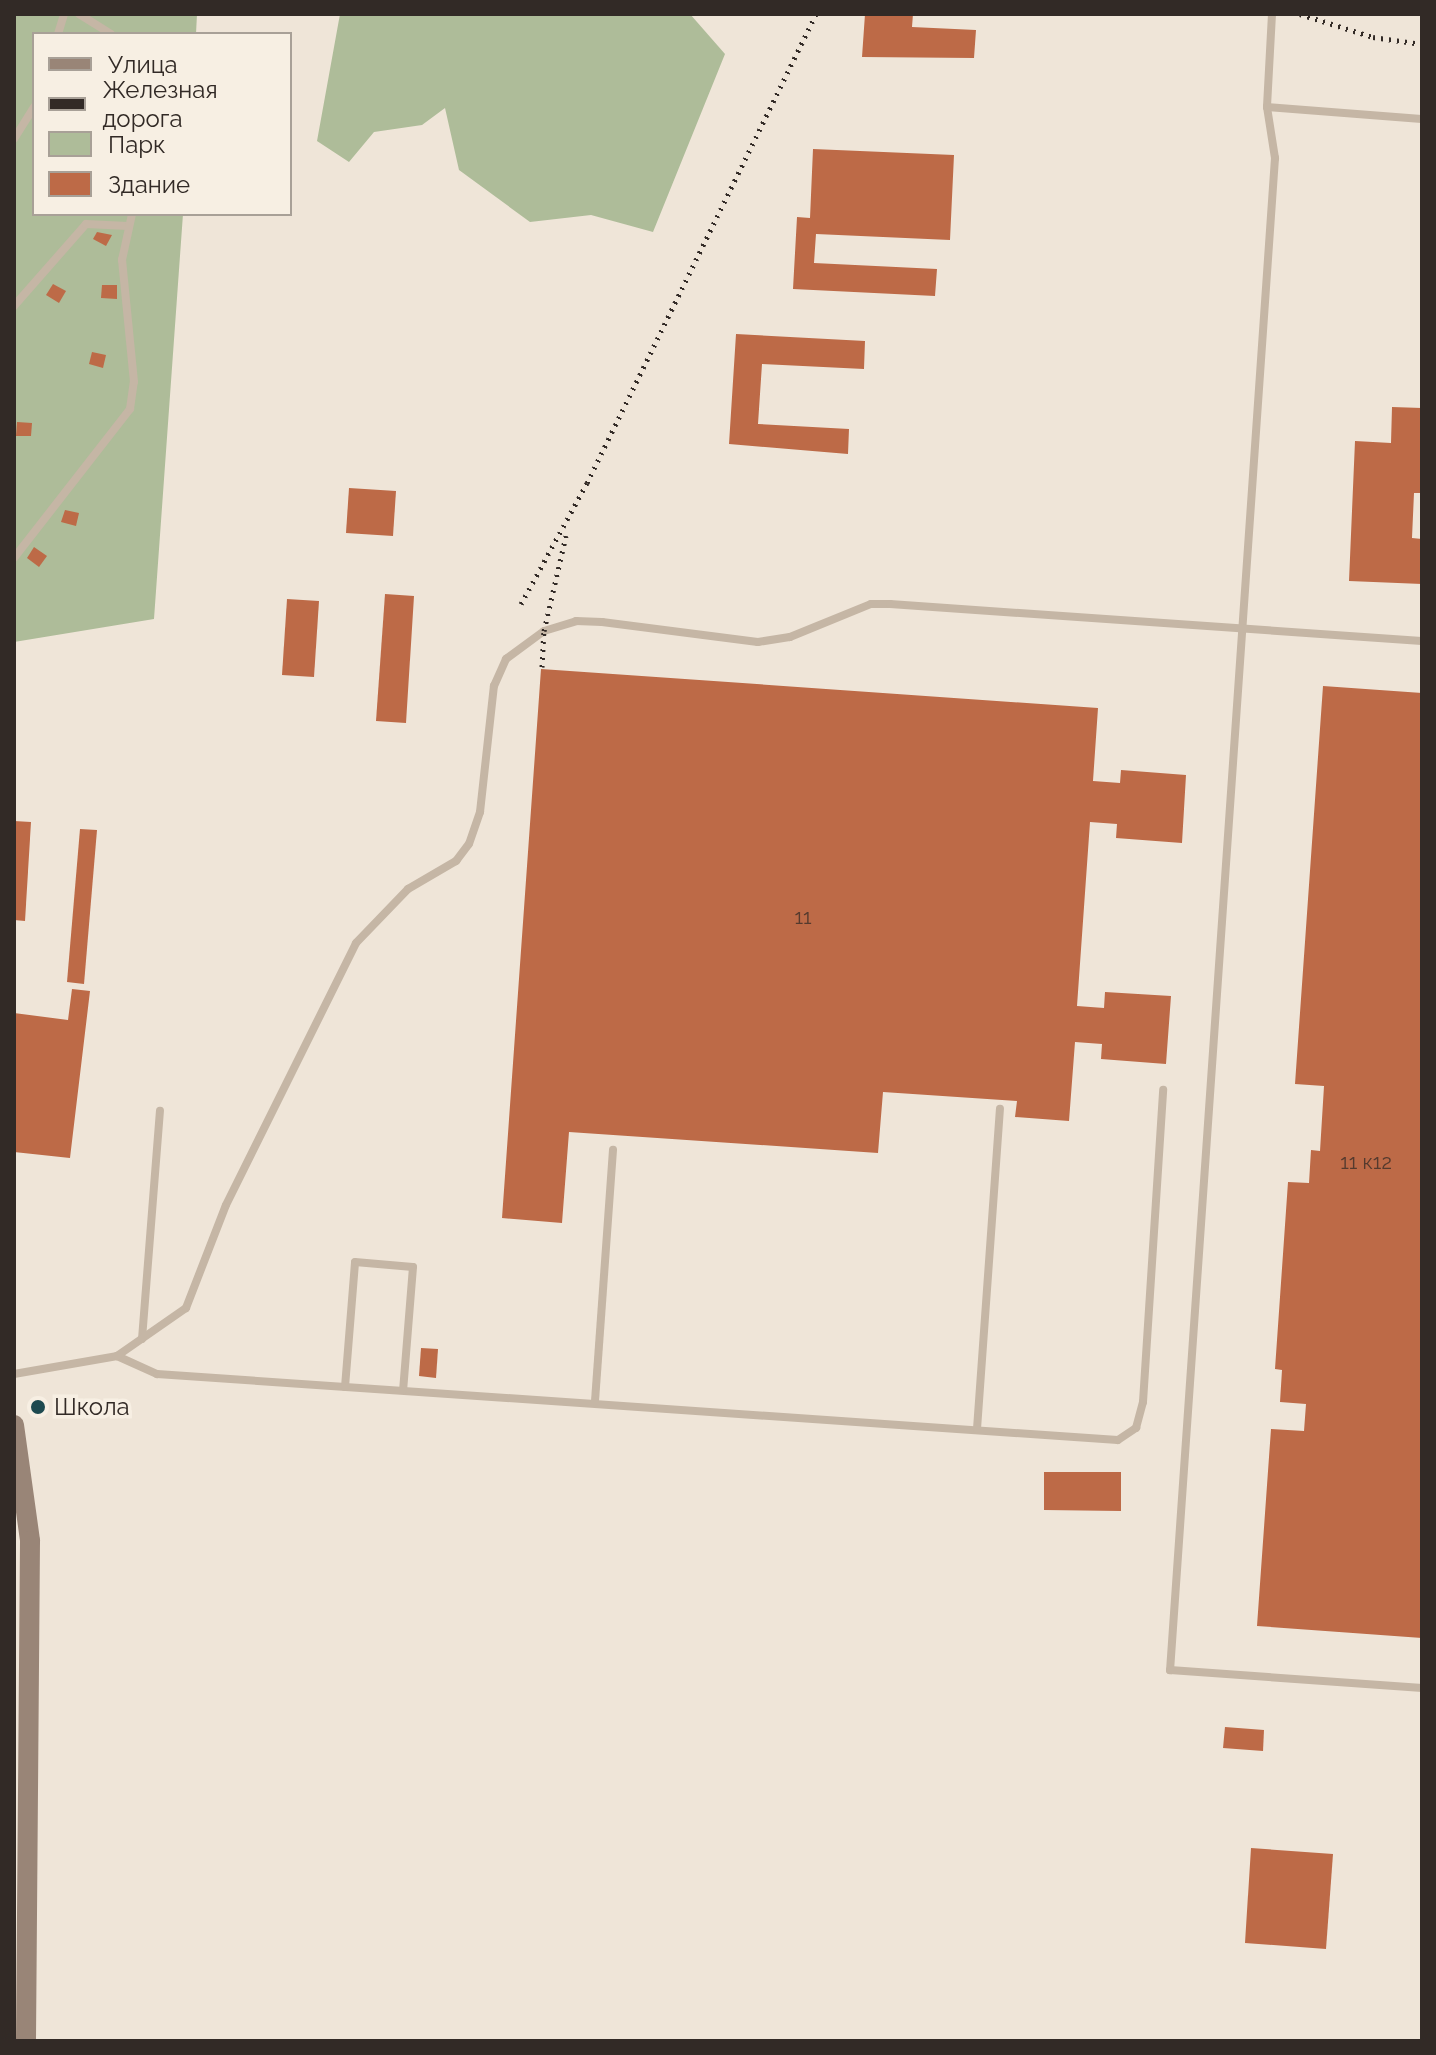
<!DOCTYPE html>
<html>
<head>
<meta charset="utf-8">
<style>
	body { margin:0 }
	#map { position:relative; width:1436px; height:2055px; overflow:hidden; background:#efe5d8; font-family:Raleway,sans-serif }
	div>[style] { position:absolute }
	.green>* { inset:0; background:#aebc99 }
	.building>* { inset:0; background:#bd6a47 }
	.service>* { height:8px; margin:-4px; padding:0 4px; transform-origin:4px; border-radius:4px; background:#c5b6a5 }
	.secondary>* { height:20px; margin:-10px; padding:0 10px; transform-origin:10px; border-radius:10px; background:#998577 }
	.rail>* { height:5px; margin-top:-2.5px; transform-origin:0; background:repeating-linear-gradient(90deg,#322a26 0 2px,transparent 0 8px) }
	.dots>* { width:22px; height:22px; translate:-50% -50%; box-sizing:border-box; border:4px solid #f7efe3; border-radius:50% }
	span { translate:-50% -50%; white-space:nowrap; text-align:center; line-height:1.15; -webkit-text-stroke:7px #f7efe3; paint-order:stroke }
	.number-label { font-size:20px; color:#553a2e }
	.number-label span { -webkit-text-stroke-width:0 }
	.poi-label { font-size:24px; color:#322a26 }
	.left { translate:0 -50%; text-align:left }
	.frame { position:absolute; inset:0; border:16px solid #322a26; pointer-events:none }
	.legend { position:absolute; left:32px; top:32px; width:260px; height:184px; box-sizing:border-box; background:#f7efe3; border:2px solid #a8a097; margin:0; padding:10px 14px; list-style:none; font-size:24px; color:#322a26 }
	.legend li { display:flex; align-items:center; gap:16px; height:40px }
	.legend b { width:40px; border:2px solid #a8a097 }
</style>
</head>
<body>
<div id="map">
	<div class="green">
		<i style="clip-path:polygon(14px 14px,197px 14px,196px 34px,34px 34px,34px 214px,183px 214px,154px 619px,14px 642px)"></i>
		<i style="clip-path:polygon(340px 14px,690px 14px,725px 54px,653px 232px,591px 215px,530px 222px,459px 170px,445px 108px,422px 125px,374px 132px,349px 162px,317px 141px)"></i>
	</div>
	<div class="building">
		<i style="clip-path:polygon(865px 14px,913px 14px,912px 27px,976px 30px,974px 58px,862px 57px)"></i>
		<i style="clip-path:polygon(813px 149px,954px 155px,950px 240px,816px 234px,814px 263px,937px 269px,935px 296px,793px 289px,797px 217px,810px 218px)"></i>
		<i style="clip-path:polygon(97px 232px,112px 235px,106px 246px,93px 239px)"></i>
		<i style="clip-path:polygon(53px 284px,66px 291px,59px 303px,46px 295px)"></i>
		<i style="clip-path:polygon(102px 285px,117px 285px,117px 299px,101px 298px)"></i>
		<i style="clip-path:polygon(736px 334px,865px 341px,864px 369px,762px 364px,758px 424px,849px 429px,848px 454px,729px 444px)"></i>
		<i style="clip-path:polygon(92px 352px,106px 355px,103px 368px,89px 364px)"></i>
		<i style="clip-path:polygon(1392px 407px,1422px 408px,1422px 493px,1414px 493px,1412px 538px,1422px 539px,1422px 584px,1349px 581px,1355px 441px,1391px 443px)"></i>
		<i style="clip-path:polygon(17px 422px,32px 423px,31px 436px,16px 436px)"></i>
		<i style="clip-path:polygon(349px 488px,396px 491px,393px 536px,346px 533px)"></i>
		<i style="clip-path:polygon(65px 510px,79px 513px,76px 526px,61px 522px)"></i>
		<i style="clip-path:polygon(34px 547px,47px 556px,39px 567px,27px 558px)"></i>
		<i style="clip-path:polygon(385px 594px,414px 596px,406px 723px,376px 721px)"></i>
		<i style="clip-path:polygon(287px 599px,319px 601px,314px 677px,282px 675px)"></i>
		<i style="clip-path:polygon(541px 669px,1098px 708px,1093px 781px,1120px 783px,1121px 770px,1186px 775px,1182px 843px,1116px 838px,1117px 824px,1090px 822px,1077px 1006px,1104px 1008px,1105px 992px,1171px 996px,1166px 1064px,1101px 1059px,1102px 1044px,1075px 1042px,1069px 1121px,1015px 1117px,1017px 1101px,883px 1092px,878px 1153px,569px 1132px,562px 1223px,502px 1218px)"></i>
		<i style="clip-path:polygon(1323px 686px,1422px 693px,1422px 1638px,1257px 1626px,1271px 1429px,1304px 1431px,1306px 1404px,1280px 1402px,1282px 1370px,1275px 1369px,1288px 1182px,1309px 1183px,1311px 1150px,1320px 1151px,1324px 1086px,1295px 1084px)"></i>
		<i style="clip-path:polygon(14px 821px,31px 822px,25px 921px,14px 920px)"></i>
		<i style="clip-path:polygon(80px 829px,97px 830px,84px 984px,67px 982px)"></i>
		<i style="clip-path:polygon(72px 989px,90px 991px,70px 1158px,14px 1152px,14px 1013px,68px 1020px)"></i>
		<i style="clip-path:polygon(421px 1348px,438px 1349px,436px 1378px,419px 1376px)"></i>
		<i style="clip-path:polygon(1044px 1472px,1121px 1472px,1121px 1511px,1044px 1510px)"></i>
		<i style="clip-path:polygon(1225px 1727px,1264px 1730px,1263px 1751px,1223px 1748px)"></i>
		<i style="clip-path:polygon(1251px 1848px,1333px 1854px,1326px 1949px,1245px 1943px)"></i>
	</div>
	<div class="service">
		<i style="left:79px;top:14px;width:38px;rotate:32deg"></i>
		<i style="left:1272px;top:14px;width:93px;rotate:93.1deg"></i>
		<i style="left:1267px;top:107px;width:52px;rotate:81.1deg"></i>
		<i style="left:1275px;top:158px;width:1516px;rotate:93.97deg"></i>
		<i style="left:1170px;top:1670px;width:253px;rotate:4.1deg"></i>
		<i style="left:58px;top:34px;width:21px;rotate:-73deg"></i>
		<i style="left:1267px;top:107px;width:155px;rotate:4.4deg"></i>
		<i style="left:14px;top:139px;width:38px;rotate:-58deg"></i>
		<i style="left:14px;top:306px;width:109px;rotate:-48.7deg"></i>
		<i style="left:86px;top:224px;width:42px;rotate:2.7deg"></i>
		<i style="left:14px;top:558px;width:189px;rotate:-52.1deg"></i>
		<i style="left:130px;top:409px;width:27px;rotate:-82deg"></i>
		<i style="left:134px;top:382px;width:123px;rotate:-95.6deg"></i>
		<i style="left:122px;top:260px;width:47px;rotate:-77.7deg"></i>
		<i style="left:142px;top:1339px;width:229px;rotate:-85.5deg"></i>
		<i style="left:117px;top:1356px;width:44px;rotate:24.2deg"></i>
		<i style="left:157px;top:1374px;width:963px;rotate:3.93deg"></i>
		<i style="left:1118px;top:1440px;width:22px;rotate:-34deg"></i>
		<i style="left:1136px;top:1428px;width:27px;rotate:-75deg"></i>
		<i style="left:1143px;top:1402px;width:313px;rotate:-86.3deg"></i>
		<i style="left:14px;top:1374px;width:105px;rotate:-9.9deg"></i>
		<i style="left:117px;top:1356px;width:84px;rotate:-34.8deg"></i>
		<i style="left:186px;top:1308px;width:110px;rotate:-68.8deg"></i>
		<i style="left:226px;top:1205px;width:292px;rotate:-63.6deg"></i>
		<i style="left:356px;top:943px;width:75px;rotate:-46.1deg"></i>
		<i style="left:408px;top:889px;width:56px;rotate:-30.3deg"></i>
		<i style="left:456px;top:861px;width:21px;rotate:-53deg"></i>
		<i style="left:469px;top:844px;width:34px;rotate:-71deg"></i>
		<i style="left:480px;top:812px;width:127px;rotate:-83.7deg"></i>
		<i style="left:494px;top:686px;width:30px;rotate:-66deg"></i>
		<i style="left:506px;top:659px;width:47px;rotate:-36.4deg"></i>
		<i style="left:544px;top:631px;width:34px;rotate:-17deg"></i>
		<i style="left:576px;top:621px;width:26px;rotate:2deg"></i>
		<i style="left:602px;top:622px;width:157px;rotate:7.3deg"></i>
		<i style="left:758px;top:642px;width:32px;rotate:-9deg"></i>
		<i style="left:790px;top:637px;width:87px;rotate:-22.2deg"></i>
		<i style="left:871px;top:604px;width:19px"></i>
		<i style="left:890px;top:604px;width:533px;rotate:3.98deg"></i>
		<i style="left:345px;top:1387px;width:125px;rotate:-85.4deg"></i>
		<i style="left:355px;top:1262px;width:58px;rotate:4.9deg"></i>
		<i style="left:413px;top:1267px;width:123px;rotate:94.6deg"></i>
		<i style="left:595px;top:1401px;width:252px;rotate:-85.9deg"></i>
		<i style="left:977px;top:1429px;width:321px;rotate:-85.9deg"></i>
	</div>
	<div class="secondary">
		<i style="left:14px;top:1425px;width:117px;rotate:82.1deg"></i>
		<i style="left:30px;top:1541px;width:500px;rotate:90.46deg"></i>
	</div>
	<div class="rail">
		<i style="left:1300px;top:14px;width:77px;rotate:17.5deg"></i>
		<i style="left:1373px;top:37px;width:49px;rotate:8.1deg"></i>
		<i style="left:521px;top:604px;width:138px;rotate:-61.4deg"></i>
		<i style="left:587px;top:483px;width:522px;rotate:-63.97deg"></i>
		<i style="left:542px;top:667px;width:36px;rotate:-87deg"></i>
		<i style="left:544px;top:631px;width:98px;rotate:-77deg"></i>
	</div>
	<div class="dots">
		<i style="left:38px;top:1407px;background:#1e4a50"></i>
	</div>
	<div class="number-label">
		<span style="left:803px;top:917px">11</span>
		<span style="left:1366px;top:1162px">11 к12</span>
	</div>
	<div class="poi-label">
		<span class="left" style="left:54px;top:1407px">Школа</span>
	</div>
	<div class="frame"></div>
	<ul class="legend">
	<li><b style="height:10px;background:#998577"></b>Улица</li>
	<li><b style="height:10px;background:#322a26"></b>Железная дорога</li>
	<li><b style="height:22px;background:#aebc99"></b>Парк</li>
	<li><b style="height:22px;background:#bd6a47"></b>Здание</li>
	</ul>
</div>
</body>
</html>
